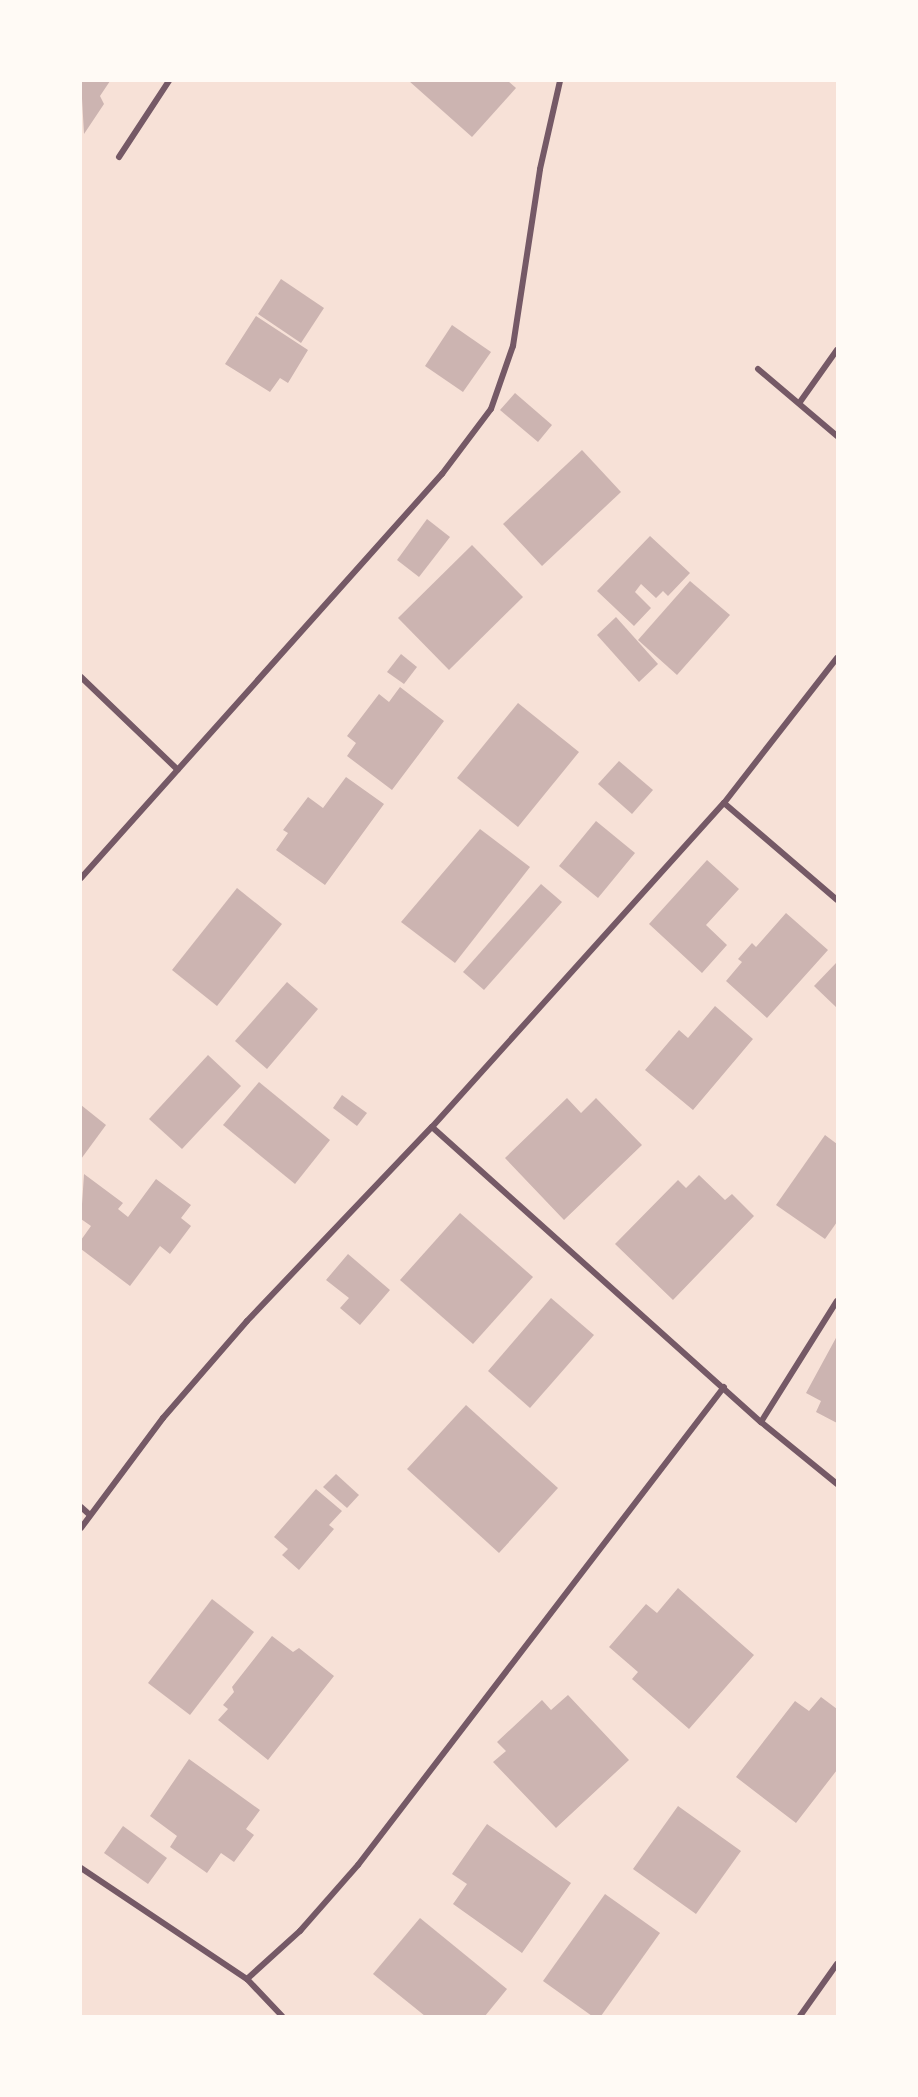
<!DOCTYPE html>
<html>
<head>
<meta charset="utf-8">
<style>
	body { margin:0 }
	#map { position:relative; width:918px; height:2097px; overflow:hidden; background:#f7e1d7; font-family:Mulish,sans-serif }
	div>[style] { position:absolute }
	.building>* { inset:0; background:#ccb4b1 }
	.minor>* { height:6px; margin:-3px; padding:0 3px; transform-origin:3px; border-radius:3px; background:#755966 }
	span { translate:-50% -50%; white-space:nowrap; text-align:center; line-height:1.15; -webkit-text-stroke:6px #fffaf5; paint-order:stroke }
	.frame { position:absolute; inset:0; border:82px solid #fffaf5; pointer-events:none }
</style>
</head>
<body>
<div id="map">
	<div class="building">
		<i style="clip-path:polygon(81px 81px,110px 81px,100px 96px,104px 104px,84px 134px)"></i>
		<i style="clip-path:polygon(409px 81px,508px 81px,516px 88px,472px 137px)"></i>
		<i style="clip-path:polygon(281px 279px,324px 308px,301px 343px,258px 314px)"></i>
		<i style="clip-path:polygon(256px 316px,308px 350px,288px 383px,280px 378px,270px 392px,225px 364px)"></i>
		<i style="clip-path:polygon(452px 325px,491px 352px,463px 392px,425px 366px)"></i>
		<i style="clip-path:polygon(515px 393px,552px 425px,538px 442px,500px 410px)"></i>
		<i style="clip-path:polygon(582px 450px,621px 492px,542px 566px,503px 524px)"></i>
		<i style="clip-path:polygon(427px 519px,450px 537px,419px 577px,397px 560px)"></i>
		<i style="clip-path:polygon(650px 536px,690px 573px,668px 596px,663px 591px,656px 598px,641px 584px,635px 592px,651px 608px,634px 626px,597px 591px)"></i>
		<i style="clip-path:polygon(472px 545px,523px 597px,449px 670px,398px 618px)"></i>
		<i style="clip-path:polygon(690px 581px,730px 615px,677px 675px,638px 640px)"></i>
		<i style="clip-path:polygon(616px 617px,658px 664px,639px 682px,597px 635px)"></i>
		<i style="clip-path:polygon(401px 654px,417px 667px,404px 684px,387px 672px)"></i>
		<i style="clip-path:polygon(400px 687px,444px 721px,392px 790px,347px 756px,356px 743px,347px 736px,379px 694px,389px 702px)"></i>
		<i style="clip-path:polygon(518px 703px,579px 752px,518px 827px,457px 778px)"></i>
		<i style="clip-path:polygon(619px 761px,653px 790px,632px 814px,598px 784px)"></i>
		<i style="clip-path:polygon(346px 777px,384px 804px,325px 885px,276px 850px,288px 833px,283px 830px,308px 797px,323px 808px)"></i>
		<i style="clip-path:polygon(596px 821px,635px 853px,598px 898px,559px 866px)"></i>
		<i style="clip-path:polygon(480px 829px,530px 867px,455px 963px,401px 922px)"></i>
		<i style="clip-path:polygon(707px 860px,739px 889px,706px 925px,727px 945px,702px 973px,649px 924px)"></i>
		<i style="clip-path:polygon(541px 884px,562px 902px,484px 990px,463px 972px)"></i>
		<i style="clip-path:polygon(237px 888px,282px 924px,217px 1006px,172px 970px)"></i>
		<i style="clip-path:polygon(786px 913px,828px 950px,767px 1018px,726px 981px,742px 962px,738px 959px,752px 943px,756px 947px)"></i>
		<i style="clip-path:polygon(837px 962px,837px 1008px,814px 986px)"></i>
		<i style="clip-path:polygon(287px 982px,318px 1009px,267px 1069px,235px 1041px)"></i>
		<i style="clip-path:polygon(715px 1006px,753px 1039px,693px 1110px,645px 1070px,679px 1030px,688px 1038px)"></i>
		<i style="clip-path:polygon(208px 1055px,241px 1086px,182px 1149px,149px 1119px)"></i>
		<i style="clip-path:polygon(259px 1082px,330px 1140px,295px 1184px,223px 1125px)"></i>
		<i style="clip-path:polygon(342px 1095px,367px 1113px,357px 1126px,333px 1108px)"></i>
		<i style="clip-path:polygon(567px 1098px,581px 1113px,596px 1098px,642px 1145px,564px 1220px,505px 1158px)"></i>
		<i style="clip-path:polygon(81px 1105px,106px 1125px,81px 1159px)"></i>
		<i style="clip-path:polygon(825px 1135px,837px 1144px,837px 1222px,825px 1239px,776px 1205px)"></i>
		<i style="clip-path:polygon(84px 1174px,123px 1203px,118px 1209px,128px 1217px,156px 1179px,191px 1205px,181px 1218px,191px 1226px,170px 1254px,160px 1246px,130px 1286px,81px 1249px,81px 1240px,91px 1226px,81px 1219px)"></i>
		<i style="clip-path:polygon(699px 1175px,725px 1200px,732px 1194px,754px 1216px,673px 1300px,615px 1244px,678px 1180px,686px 1188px)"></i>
		<i style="clip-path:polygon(460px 1213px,533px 1277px,473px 1344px,400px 1280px)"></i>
		<i style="clip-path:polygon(348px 1254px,390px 1290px,360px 1325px,340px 1308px,349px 1298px,326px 1280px)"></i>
		<i style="clip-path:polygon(551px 1298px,594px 1335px,530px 1408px,488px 1371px)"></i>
		<i style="clip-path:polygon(837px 1336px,837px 1423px,816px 1412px,821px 1401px,806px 1393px)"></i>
		<i style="clip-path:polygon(466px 1405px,558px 1488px,499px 1553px,407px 1469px)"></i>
		<i style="clip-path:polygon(336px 1474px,359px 1495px,347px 1508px,323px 1487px)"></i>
		<i style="clip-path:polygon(316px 1489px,342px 1511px,329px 1525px,334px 1529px,299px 1570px,282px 1555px,288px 1549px,274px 1537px)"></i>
		<i style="clip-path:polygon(678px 1588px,754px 1655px,689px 1729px,632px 1679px,638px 1672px,609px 1647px,646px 1604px,657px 1613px)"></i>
		<i style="clip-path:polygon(212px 1599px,254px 1632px,190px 1715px,148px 1683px)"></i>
		<i style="clip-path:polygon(272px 1636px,293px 1652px,299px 1648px,334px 1676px,268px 1760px,218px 1720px,228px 1709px,223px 1705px,234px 1692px,232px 1687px)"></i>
		<i style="clip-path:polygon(568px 1695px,629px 1760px,556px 1828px,493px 1762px,506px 1751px,497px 1742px,542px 1700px,551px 1710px)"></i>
		<i style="clip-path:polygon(821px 1697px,837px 1709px,837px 1770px,796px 1823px,736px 1777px,795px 1701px,809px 1711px)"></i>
		<i style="clip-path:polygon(189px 1759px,260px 1810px,246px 1829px,254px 1835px,234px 1862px,221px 1853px,207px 1873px,170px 1847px,177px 1836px,150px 1816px)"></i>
		<i style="clip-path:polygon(678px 1806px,741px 1851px,696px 1914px,633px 1869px)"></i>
		<i style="clip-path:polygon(487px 1824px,571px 1883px,522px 1953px,453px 1904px,467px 1884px,452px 1874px)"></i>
		<i style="clip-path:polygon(123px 1826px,167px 1858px,148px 1884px,104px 1853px)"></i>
		<i style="clip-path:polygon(605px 1894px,660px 1933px,601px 2016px,592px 2016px,543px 1981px)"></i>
		<i style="clip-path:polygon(420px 1918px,507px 1989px,485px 2016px,425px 2016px,373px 1974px)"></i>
	</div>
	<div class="minor">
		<i style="left:119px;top:157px;width:91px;rotate:-56.7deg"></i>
		<i style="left:758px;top:369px;width:104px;rotate:40.3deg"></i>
		<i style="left:800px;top:402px;width:64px;rotate:-54.6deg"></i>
		<i style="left:81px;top:677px;width:134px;rotate:43.8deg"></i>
		<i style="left:724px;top:803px;width:149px;rotate:40.6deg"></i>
		<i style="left:81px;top:878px;width:542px;rotate:-48.22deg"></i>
		<i style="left:442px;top:474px;width:81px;rotate:-53deg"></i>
		<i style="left:491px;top:409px;width:67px;rotate:-70.8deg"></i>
		<i style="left:513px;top:346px;width:179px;rotate:-81.3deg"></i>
		<i style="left:540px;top:169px;width:90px;rotate:-77.2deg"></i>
		<i style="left:432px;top:1127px;width:442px;rotate:41.9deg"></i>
		<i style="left:761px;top:1422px;width:98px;rotate:39.2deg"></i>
		<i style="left:761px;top:1422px;width:143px;rotate:-57.9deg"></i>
		<i style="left:81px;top:1507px;width:12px;rotate:42deg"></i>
		<i style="left:81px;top:1528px;width:137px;rotate:-53.3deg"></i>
		<i style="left:163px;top:1418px;width:128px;rotate:-49.1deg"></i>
		<i style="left:247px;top:1321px;width:268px;rotate:-46.4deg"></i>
		<i style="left:432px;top:1127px;width:436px;rotate:-48deg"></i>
		<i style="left:724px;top:803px;width:184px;rotate:-52.1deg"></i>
		<i style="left:81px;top:1868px;width:200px;rotate:33.8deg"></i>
		<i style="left:247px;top:1979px;width:51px;rotate:46.6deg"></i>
		<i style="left:247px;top:1979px;width:72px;rotate:-42.2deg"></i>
		<i style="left:300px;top:1931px;width:88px;rotate:-48.7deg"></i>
		<i style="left:358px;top:1865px;width:602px;rotate:-52.56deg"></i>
		<i style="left:800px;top:2016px;width:64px;rotate:-54.6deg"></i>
	</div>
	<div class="frame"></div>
</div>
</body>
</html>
